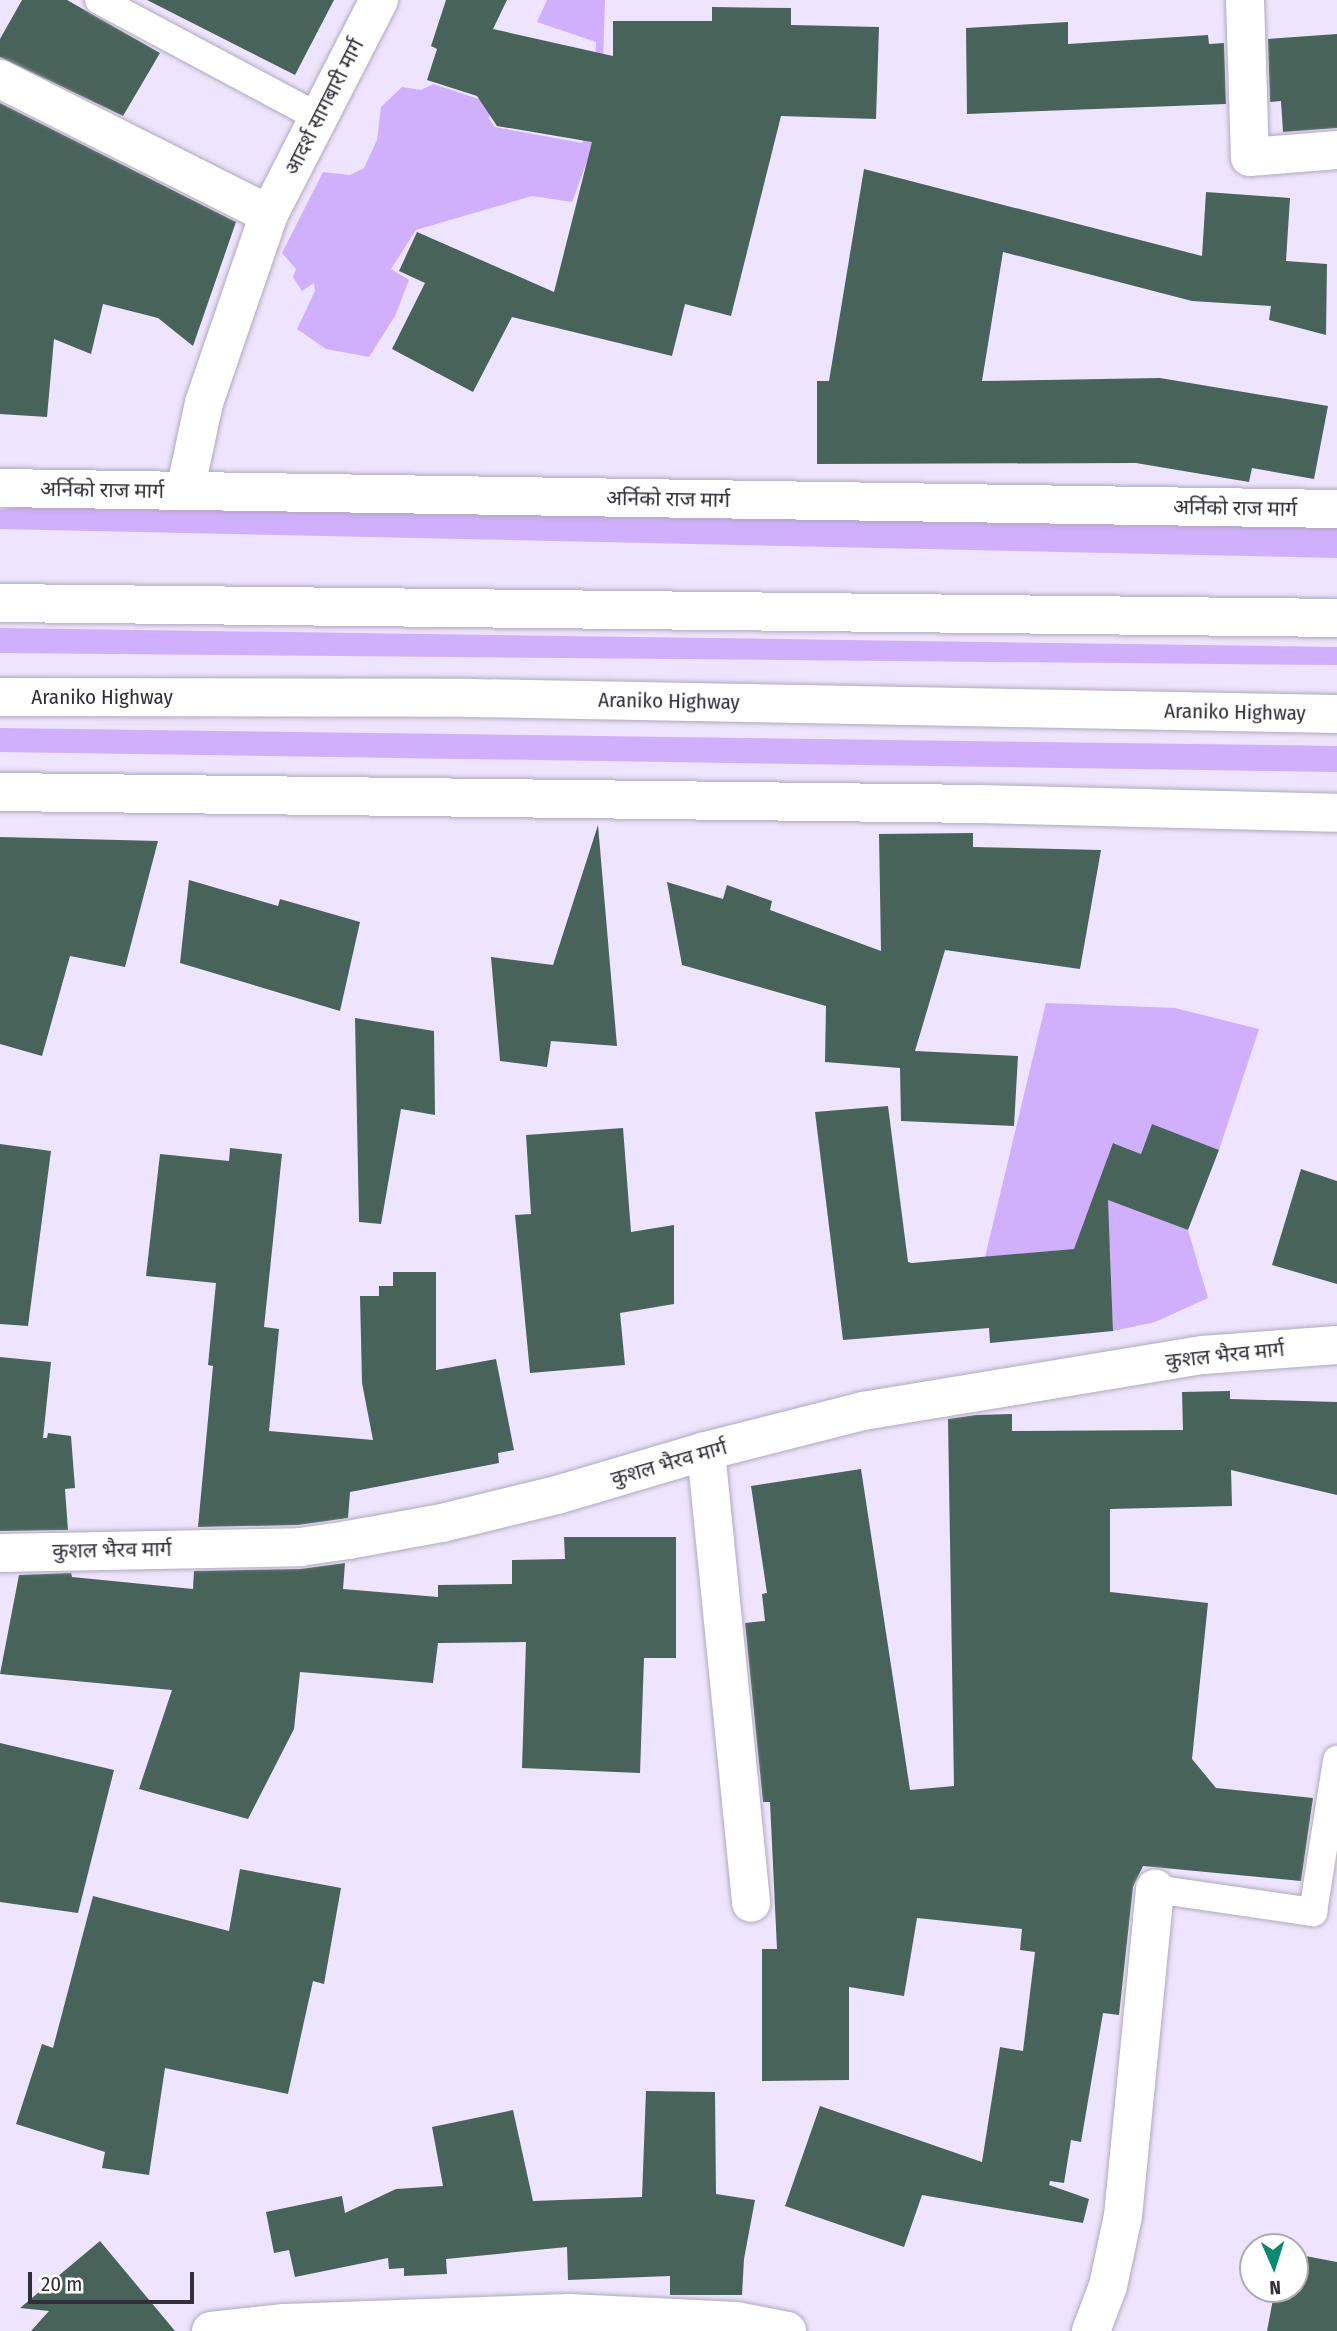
<!DOCTYPE html>
<html>
<head>
<meta charset="utf-8">
<style>
	body { margin:0 }
	#map { position:relative; width:1337px; height:2331px; overflow:hidden; background:#eee4fd; font-family:"Fira Sans Condensed","Noto Sans Devanagari",sans-serif }
	div>[style] { position:absolute }
	.green>* { inset:0; background:#d0affc }
	.building>* { inset:0; background:#48635a }
	.roads { filter:drop-shadow(0 0 2px #b1a8bf) drop-shadow(0 0 2px #b1a8bf) }
	.service>* { height:28px; margin:-14px; padding:0 14px; transform-origin:14px; border-radius:14px; background:#fff }
	.minor>* { height:38px; margin:-19px; padding:0 19px; transform-origin:19px; border-radius:19px; background:#fff }
	.trunk>* { height:38px; margin:-19px; padding:0 19px; transform-origin:19px; border-radius:19px; background:#fff }
	span { translate:-50% -50%; white-space:nowrap; text-align:center; line-height:1.15; -webkit-text-stroke:7px #fff; paint-order:stroke }
	.street-label { font-size:21px; color:#332f38 }
	.north { position:absolute; left:1239px; top:2233px; width:70px; height:70px; box-sizing:border-box; background:#fff; border:2px solid #adacaf; border-radius:50%; rotate:177deg; font-size:19px; font-weight:700; line-height:28px; text-align:center; color:#332f38 }
	.north::after { content:''; display:block; margin:auto; width:24px; height:32px; background:#068b71; clip-path:polygon(50% 0,100% 100%,50% 72%,0 100%) }
	.scale { position:absolute; left:28px; top:2272px; width:166px; height:32px; box-sizing:border-box; border:4px solid #332f38; border-top:0; padding-left:9px; font-size:21px; line-height:24px; white-space:nowrap; color:#332f38; -webkit-text-stroke:5px #fff; paint-order:stroke }
</style>
</head>
<body>
<div id="map">
	<div class="green">
		<i style="clip-path:polygon(547px 0,605px 0,601px 124px,572px 202px,532px 196px,416px 230px,391px 269px,409px 280px,395px 316px,369px 357px,326px 349px,297px 329px,315px 291px,314px 283px,302px 291px,293px 277px,296px 269px,282px 253px,323px 172px,350px 175px,364px 168px,377px 140px,381px 107px,402px 87px,421px 90px,433px 84px,491px 103px,489px 119px,495px 127px,582px 143px,593px 123px,596px 42px,537px 22px)"></i>
		<i style="clip-path:polygon(17px 507px,1337px 523px,1337px 558px,0 529px,0 510px)"></i>
		<i style="clip-path:polygon(0 628px,1337px 647px,1337px 665px,0 653px)"></i>
		<i style="clip-path:polygon(0 728px,1337px 746px,1337px 772px,0 752px)"></i>
		<i style="clip-path:polygon(1046px 1003px,1175px 1008px,1259px 1029px,1219px 1150px,1152px 1124px,1141px 1154px,1114px 1143px,1095px 1195px,1188px 1230px,1208px 1298px,1155px 1322px,1113px 1331px,1110px 1246px,985px 1257px)"></i>
	</div>
	<div class="building">
		<i style="clip-path:polygon(22px 0,67px 0,160px 53px,123px 116px,0 57px,0 39px)"></i>
		<i style="clip-path:polygon(147px 0,334px 0,295px 75px)"></i>
		<i style="clip-path:polygon(446px 0,507px 0,493px 29px,613px 56px,613px 21px,712px 21px,712px 7px,791px 8px,791px 25px,879px 27px,876px 119px,781px 116px,731px 316px,685px 304px,672px 356px,512px 317px,473px 392px,392px 349px,425px 283px,399px 271px,417px 232px,554px 292px,592px 142px,497px 126px,477px 96px,427px 80px,437px 49px,431px 46px)"></i>
		<i style="clip-path:polygon(1068px 22px,1068px 44px,1208px 35px,1209px 44px,1224px 43px,1226px 104px,967px 114px,966px 28px)"></i>
		<i style="clip-path:polygon(1337px 34px,1337px 128px,1283px 132px,1281px 101px,1270px 102px,1268px 39px)"></i>
		<i style="clip-path:polygon(0 103px,236px 222px,193px 346px,158px 318px,103px 304px,91px 354px,54px 339px,47px 417px,0 414px)"></i>
		<i style="clip-path:polygon(864px 169px,1202px 256px,1206px 192px,1290px 198px,1286px 261px,1327px 264px,1326px 335px,1269px 320px,1271px 306px,1192px 301px,1003px 252px,982px 381px,1160px 378px,1328px 406px,1314px 479px,1252px 468px,1249px 482px,1136px 463px,817px 464px,817px 381px,829px 381px)"></i>
		<i style="clip-path:polygon(598px 825px,617px 1046px,551px 1041px,547px 1067px,500px 1061px,491px 957px,553px 965px)"></i>
		<i style="clip-path:polygon(973px 833px,973px 847px,1101px 850px,1080px 969px,945px 950px,915px 1051px,1018px 1056px,1014px 1126px,901px 1121px,900px 1068px,825px 1062px,826px 1006px,682px 965px,667px 882px,723px 899px,727px 885px,772px 901px,770px 910px,881px 951px,879px 834px)"></i>
		<i style="clip-path:polygon(0 837px,158px 841px,125px 967px,70px 956px,42px 1056px,0 1044px)"></i>
		<i style="clip-path:polygon(189px 880px,278px 906px,280px 899px,360px 922px,340px 1011px,180px 963px)"></i>
		<i style="clip-path:polygon(355px 1018px,434px 1031px,435px 1115px,401px 1109px,381px 1224px,359px 1222px)"></i>
		<i style="clip-path:polygon(888px 1106px,908px 1262px,912px 1263px,1074px 1249px,1113px 1143px,1141px 1154px,1152px 1124px,1219px 1150px,1188px 1230px,1108px 1200px,1113px 1331px,990px 1343px,989px 1328px,843px 1340px,815px 1112px)"></i>
		<i style="clip-path:polygon(623px 1128px,631px 1232px,674px 1225px,674px 1304px,620px 1313px,625px 1365px,530px 1373px,515px 1215px,531px 1214px,526px 1135px)"></i>
		<i style="clip-path:polygon(0 1144px,51px 1151px,28px 1326px,0 1324px)"></i>
		<i style="clip-path:polygon(230px 1148px,282px 1154px,264px 1327px,279px 1329px,269px 1431px,373px 1440px,362px 1383px,360px 1296px,379px 1296px,379px 1286px,393px 1286px,393px 1272px,436px 1272px,436px 1370px,496px 1359px,514px 1450px,498px 1453px,499px 1463px,350px 1492px,348px 1518px,298px 1525px,198px 1527px,213px 1366px,208px 1365px,216px 1283px,146px 1276px,160px 1154px,229px 1161px)"></i>
		<i style="clip-path:polygon(1301px 1169px,1337px 1181px,1337px 1284px,1272px 1265px)"></i>
		<i style="clip-path:polygon(0 1357px,51px 1362px,43px 1438px,47px 1438px,48px 1433px,71px 1436px,75px 1488px,65px 1489px,68px 1530px,0 1531px)"></i>
		<i style="clip-path:polygon(1230px 1391px,1230px 1399px,1337px 1402px,1337px 1495px,1231px 1470px,1232px 1506px,1110px 1509px,1110px 1592px,1208px 1603px,1192px 1759px,1216px 1788px,1313px 1798px,1301px 1881px,1143px 1866px,1133px 1887px,1119px 2015px,1103px 2013px,1081px 2142px,1071px 2140px,1064px 2183px,1050px 2181px,1049px 2185px,1089px 2199px,1083px 2223px,922px 2195px,904px 2247px,785px 2206px,820px 2106px,982px 2162px,1000px 2047px,1023px 2051px,1035px 1952px,1020px 1950px,1022px 1929px,917px 1918px,904px 1996px,849px 1987px,849px 2080px,762px 2081px,762px 1949px,777px 1949px,770px 1802px,763px 1802px,745px 1623px,765px 1621px,762px 1594px,767px 1593px,751px 1486px,861px 1469px,910px 1790px,954px 1786px,948px 1419px,976px 1415px,1012px 1414px,1012px 1431px,1183px 1430px,1182px 1392px)"></i>
		<i style="clip-path:polygon(564px 1537px,676px 1537px,676px 1658px,644px 1658px,640px 1773px,522px 1768px,526px 1642px,438px 1643px,433px 1683px,300px 1672px,294px 1729px,248px 1819px,139px 1789px,172px 1690px,0 1674px,19px 1575px,71px 1573px,72px 1577px,193px 1589px,194px 1571px,300px 1569px,345px 1563px,343px 1589px,438px 1597px,438px 1585px,512px 1584px,512px 1560px,565px 1559px)"></i>
		<i style="clip-path:polygon(0 1743px,114px 1770px,78px 1913px,0 1902px)"></i>
		<i style="clip-path:polygon(240px 1869px,341px 1888px,324px 1984px,313px 1981px,288px 2094px,165px 2068px,149px 2175px,102px 2168px,105px 2152px,16px 2124px,42px 2044px,53px 2048px,93px 1896px,229px 1931px)"></i>
		<i style="clip-path:polygon(646px 2091px,715px 2092px,716px 2194px,755px 2200px,744px 2259px,742px 2295px,670px 2295px,670px 2276px,568px 2280px,567px 2247px,446px 2259px,447px 2274px,404px 2276px,404px 2268px,389px 2269px,388px 2258px,295px 2277px,289px 2250px,274px 2253px,266px 2212px,342px 2196px,345px 2213px,396px 2189px,443px 2186px,432px 2127px,513px 2110px,533px 2201px,642px 2197px)"></i>
		<i style="clip-path:polygon(100px 2241px,175px 2331px,31px 2331px,49px 2311px,20px 2308px)"></i>
		<i style="clip-path:polygon(1295px 2254px,1337px 2262px,1337px 2331px,1267px 2331px,1275px 2289px,1295px 2289px)"></i>
	</div>
	<div class="roads">
		<div class="service">
			<i style="left:99px;top:0;width:248px;rotate:28.1deg"></i>
			<i style="left:1155px;top:1889px;width:160px;rotate:8.3deg"></i>
			<i style="left:1313px;top:1912px;width:154px;rotate:-81deg"></i>
		</div>
		<div class="minor">
			<i style="left:1245px;top:0;width:157px;rotate:88.2deg"></i>
			<i style="left:1250px;top:157px;width:87px;rotate:-4.6deg"></i>
			<i style="left:0;top:79px;width:301px;rotate:26.7deg"></i>
			<i style="left:269px;top:214px;width:200px;rotate:109deg"></i>
			<i style="left:204px;top:403px;width:90px;rotate:102.2deg"></i>
			<i style="left:269px;top:214px;width:241px;rotate:-62.8deg"></i>
			<i style="left:0;top:488px;width:1337px;rotate:0.9deg"></i>
			<i style="left:0;top:792px;width:978px;rotate:0.7deg"></i>
			<i style="left:978px;top:804px;width:359px;rotate:1.4deg"></i>
			<i style="left:706px;top:1451px;width:454px;rotate:84.3deg"></i>
			<i style="left:0;top:1553px;width:300px;rotate:-1.1deg"></i>
			<i style="left:300px;top:1547px;width:49px;rotate:-8.3deg"></i>
			<i style="left:348px;top:1540px;width:96px;rotate:-10.3deg"></i>
			<i style="left:442px;top:1523px;width:118px;rotate:-13.7deg"></i>
			<i style="left:557px;top:1495px;width:155px;rotate:-16.5deg"></i>
			<i style="left:706px;top:1451px;width:162px;rotate:-14.3deg"></i>
			<i style="left:863px;top:1411px;width:345px;rotate:-9.4deg"></i>
			<i style="left:1203px;top:1355px;width:134px;rotate:-4.3deg"></i>
			<i style="left:211px;top:2331px;width:74px;rotate:-6.2deg"></i>
			<i style="left:285px;top:2323px;width:284px;rotate:-2deg"></i>
			<i style="left:569px;top:2313px;width:167px;rotate:2.7deg"></i>
			<i style="left:736px;top:2321px;width:52px;rotate:11.1deg"></i>
			<i style="left:1091px;top:2331px;width:48px;rotate:-69.3deg"></i>
			<i style="left:1108px;top:2286px;width:72px;rotate:-77.9deg"></i>
			<i style="left:1123px;top:2216px;width:329px;rotate:-84.4deg"></i>
		</div>
		<div class="trunk">
			<i style="left:0;top:603px;width:1337px;rotate:0.64deg"></i>
			<i style="left:0;top:697px;width:470px;rotate:0.1deg"></i>
			<i style="left:470px;top:698px;width:867px;rotate:1.06deg"></i>
		</div>
	</div>
	<div class="street-label">
		<span style="left:324px;top:107px;rotate:-63deg">आदर्श सागबारी मार्ग</span>
		<span style="left:102px;top:490px;rotate:1deg">अर्निको राज मार्ग</span>
		<span style="left:668px;top:499px;rotate:1deg">अर्निको राज मार्ग</span>
		<span style="left:1235px;top:508px;rotate:1deg">अर्निको राज मार्ग</span>
		<span style="left:102px;top:697px">Araniko Highway</span>
		<span style="left:669px;top:701px;rotate:1deg">Araniko Highway</span>
		<span style="left:1235px;top:712px;rotate:1deg">Araniko Highway</span>
		<span style="left:1225px;top:1355px;rotate:-6deg">कुशल‌ भैरव मार्ग</span>
		<span style="left:669px;top:1463px;rotate:-16deg">कुशल‌ भैरव मार्ग</span>
		<span style="left:112px;top:1550px;rotate:-1deg">कुशल‌ भैरव मार्ग</span>
	</div>
	<div class="north">N</div>
	<div class="scale">20 m</div>
</div>
</body>
</html>
